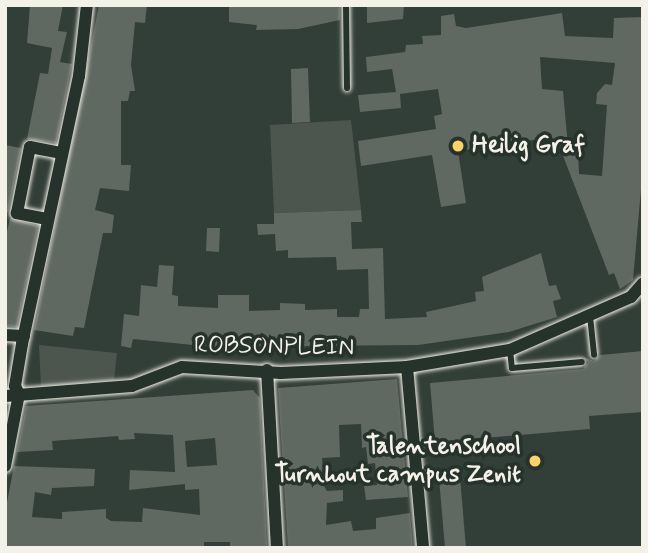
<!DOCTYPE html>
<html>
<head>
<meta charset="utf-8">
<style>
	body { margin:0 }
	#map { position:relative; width:648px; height:553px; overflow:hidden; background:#323e38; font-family:Mynerve,sans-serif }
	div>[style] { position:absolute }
	.green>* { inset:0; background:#4c564f }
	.building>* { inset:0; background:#5f6861 }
	.roads { filter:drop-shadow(0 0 2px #f4f1e8) drop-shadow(0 0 2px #f4f1e8) }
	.lane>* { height:6px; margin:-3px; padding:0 3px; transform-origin:3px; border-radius:3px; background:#26332d }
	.street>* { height:12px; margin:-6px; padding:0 6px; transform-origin:6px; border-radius:6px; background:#26332d }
	.dots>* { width:19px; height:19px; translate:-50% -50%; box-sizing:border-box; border:4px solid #26332d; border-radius:50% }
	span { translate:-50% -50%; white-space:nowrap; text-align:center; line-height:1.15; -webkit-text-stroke:7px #26332d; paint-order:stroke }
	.poi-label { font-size:24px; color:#f4f1e8; font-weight:700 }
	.left { translate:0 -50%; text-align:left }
	.right { translate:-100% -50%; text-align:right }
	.street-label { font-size:24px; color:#f4f1e8 }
	.frame { position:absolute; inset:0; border:7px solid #f4f1e8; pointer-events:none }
</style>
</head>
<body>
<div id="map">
	<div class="green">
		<i style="clip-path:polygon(351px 120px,361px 210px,274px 213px,270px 125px)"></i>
		<i style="clip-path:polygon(39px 345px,117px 353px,114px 380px,41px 387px)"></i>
	</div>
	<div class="building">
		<i style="clip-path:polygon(30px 5px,63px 5px,58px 31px,67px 32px,60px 62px,72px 64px,56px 143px,27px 139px,40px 73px,48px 74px,52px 48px,27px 43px)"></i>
		<i style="clip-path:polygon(99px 5px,147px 5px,145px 23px,135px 22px,131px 65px,135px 91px,130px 91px,128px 101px,121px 101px,121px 165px,131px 165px,129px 191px,100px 188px,95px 210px,114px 215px,112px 233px,103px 233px,84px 328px,75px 327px,73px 336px,34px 330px)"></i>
		<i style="clip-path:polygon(229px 5px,340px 5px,340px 20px,298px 29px,256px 30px,257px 25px,229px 22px)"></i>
		<i style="clip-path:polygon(367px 5px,404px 5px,403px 19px,367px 23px)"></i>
		<i style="clip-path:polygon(evenodd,562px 13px,565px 36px,613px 38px,614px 18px,643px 17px,643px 167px,633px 280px,620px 289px,614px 273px,609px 275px,560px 148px,543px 150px,540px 139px,458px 151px,466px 203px,441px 207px,432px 155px,361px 166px,358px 141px,436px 129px,434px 116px,442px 114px,438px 89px,400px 94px,401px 108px,360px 112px,358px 95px,396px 92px,392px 69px,367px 72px,366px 57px,405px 52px,406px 45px,423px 44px,422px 36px,441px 35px,441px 16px,454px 14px,456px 26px,466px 28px,562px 13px,540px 57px,615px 63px,612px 85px,605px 84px,597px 93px,596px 104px,607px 105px,602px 176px,579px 174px,578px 150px,561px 148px,568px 147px,563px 91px,542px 89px,540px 57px)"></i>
		<i style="clip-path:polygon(308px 68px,310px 122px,292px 123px,291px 69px)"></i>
		<i style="clip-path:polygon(5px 145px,21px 148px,8px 212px,5px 212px)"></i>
		<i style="clip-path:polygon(361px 210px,362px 222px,351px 222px,352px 249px,383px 248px,385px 319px,427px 317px,426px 312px,476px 301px,475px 292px,484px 291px,482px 277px,541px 253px,549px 286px,556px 285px,561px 299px,553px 301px,557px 317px,509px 332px,418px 345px,213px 347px,133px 339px,131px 348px,121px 346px,124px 314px,139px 316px,141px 285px,157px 287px,159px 265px,174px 266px,172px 295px,178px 296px,178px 306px,218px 308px,218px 295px,249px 295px,249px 311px,280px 310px,280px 303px,305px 304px,305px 310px,337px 309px,337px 317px,359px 317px,360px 309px,369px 309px,368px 269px,337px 270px,336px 257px,288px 258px,288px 250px,276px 251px,275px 234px,258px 235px,257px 224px,274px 224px,274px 213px)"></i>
		<i style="clip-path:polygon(10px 218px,38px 226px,17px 327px,5px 326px,5px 241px)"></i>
		<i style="clip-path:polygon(207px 228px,220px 228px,219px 252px,206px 251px)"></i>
		<i style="clip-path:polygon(643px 351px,643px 412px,589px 416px,590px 429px,435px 442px,430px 383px,583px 369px,588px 362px,583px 357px,594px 361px,600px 355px)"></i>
		<i style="clip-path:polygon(397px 379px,408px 497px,366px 500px,364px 486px,377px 485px,375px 463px,368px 464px,366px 447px,362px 448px,361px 424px,339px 425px,340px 457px,322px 458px,323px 470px,324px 486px,327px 491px,343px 490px,343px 501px,327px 503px,326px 525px,351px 521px,353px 531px,376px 529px,376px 518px,410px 513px,413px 548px,288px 548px,278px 388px)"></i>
		<i style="clip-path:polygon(evenodd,253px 390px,260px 398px,267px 548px,230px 548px,230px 542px,204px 542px,204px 548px,5px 548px,5px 513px,14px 466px,95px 469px,94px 486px,52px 488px,51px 495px,35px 492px,32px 517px,62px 519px,62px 512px,106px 509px,106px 518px,111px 521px,142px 522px,143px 508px,200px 515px,199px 489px,185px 490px,185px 484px,129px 490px,130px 470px,175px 472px,173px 435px,134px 433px,135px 439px,119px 440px,118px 436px,52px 441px,53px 450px,17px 452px,26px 406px,253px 390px,215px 438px,217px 465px,187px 467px,185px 441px,215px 438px)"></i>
		<i style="clip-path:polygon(460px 477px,466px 548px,445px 548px,439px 478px)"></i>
	</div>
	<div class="roads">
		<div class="lane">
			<i style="left:346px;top:5px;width:83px;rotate:89.3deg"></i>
			<i style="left:590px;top:316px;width:39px;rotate:84deg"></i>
			<i style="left:510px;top:350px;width:18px;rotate:84deg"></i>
			<i style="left:512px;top:368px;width:70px;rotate:-4.9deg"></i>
		</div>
		<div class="street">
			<i style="left:47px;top:219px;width:31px;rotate:-169deg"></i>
			<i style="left:17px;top:213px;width:67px;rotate:-78.9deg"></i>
			<i style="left:30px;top:147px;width:31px;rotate:11deg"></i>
			<i style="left:5px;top:335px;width:19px;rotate:3deg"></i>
			<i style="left:407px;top:367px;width:182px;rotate:84.9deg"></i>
			<i style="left:267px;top:370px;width:178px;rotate:86.8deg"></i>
			<i style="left:5px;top:396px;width:127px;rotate:-4.5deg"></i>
			<i style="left:132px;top:386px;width:53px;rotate:-20.8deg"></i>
			<i style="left:182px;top:367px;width:99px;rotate:3.5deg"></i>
			<i style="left:281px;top:373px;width:126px;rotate:-2.7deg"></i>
			<i style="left:407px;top:367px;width:104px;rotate:-9.4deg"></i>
			<i style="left:510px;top:350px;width:132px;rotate:-23.7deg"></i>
			<i style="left:631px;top:297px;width:18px;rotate:-49deg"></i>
			<i style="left:5px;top:466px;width:73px;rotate:-79deg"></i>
			<i style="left:19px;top:394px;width:9px;rotate:-117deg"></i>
			<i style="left:15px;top:386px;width:43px;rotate:-80.5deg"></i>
			<i style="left:22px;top:344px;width:274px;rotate:-78deg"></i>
			<i style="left:79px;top:76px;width:71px;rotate:-83.6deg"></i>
		</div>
	</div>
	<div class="dots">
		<i style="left:458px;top:146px;background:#ffd166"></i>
		<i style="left:535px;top:461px;background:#ffd166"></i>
	</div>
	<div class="poi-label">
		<span class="left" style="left:472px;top:146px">Heilig Graf</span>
		<span class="right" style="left:521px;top:461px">Talentenschool<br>Turnhout campus Zenit</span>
	</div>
	<div class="street-label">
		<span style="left:274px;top:347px;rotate:1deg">ROBSONPLEIN</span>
	</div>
	<div class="frame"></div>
</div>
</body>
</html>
